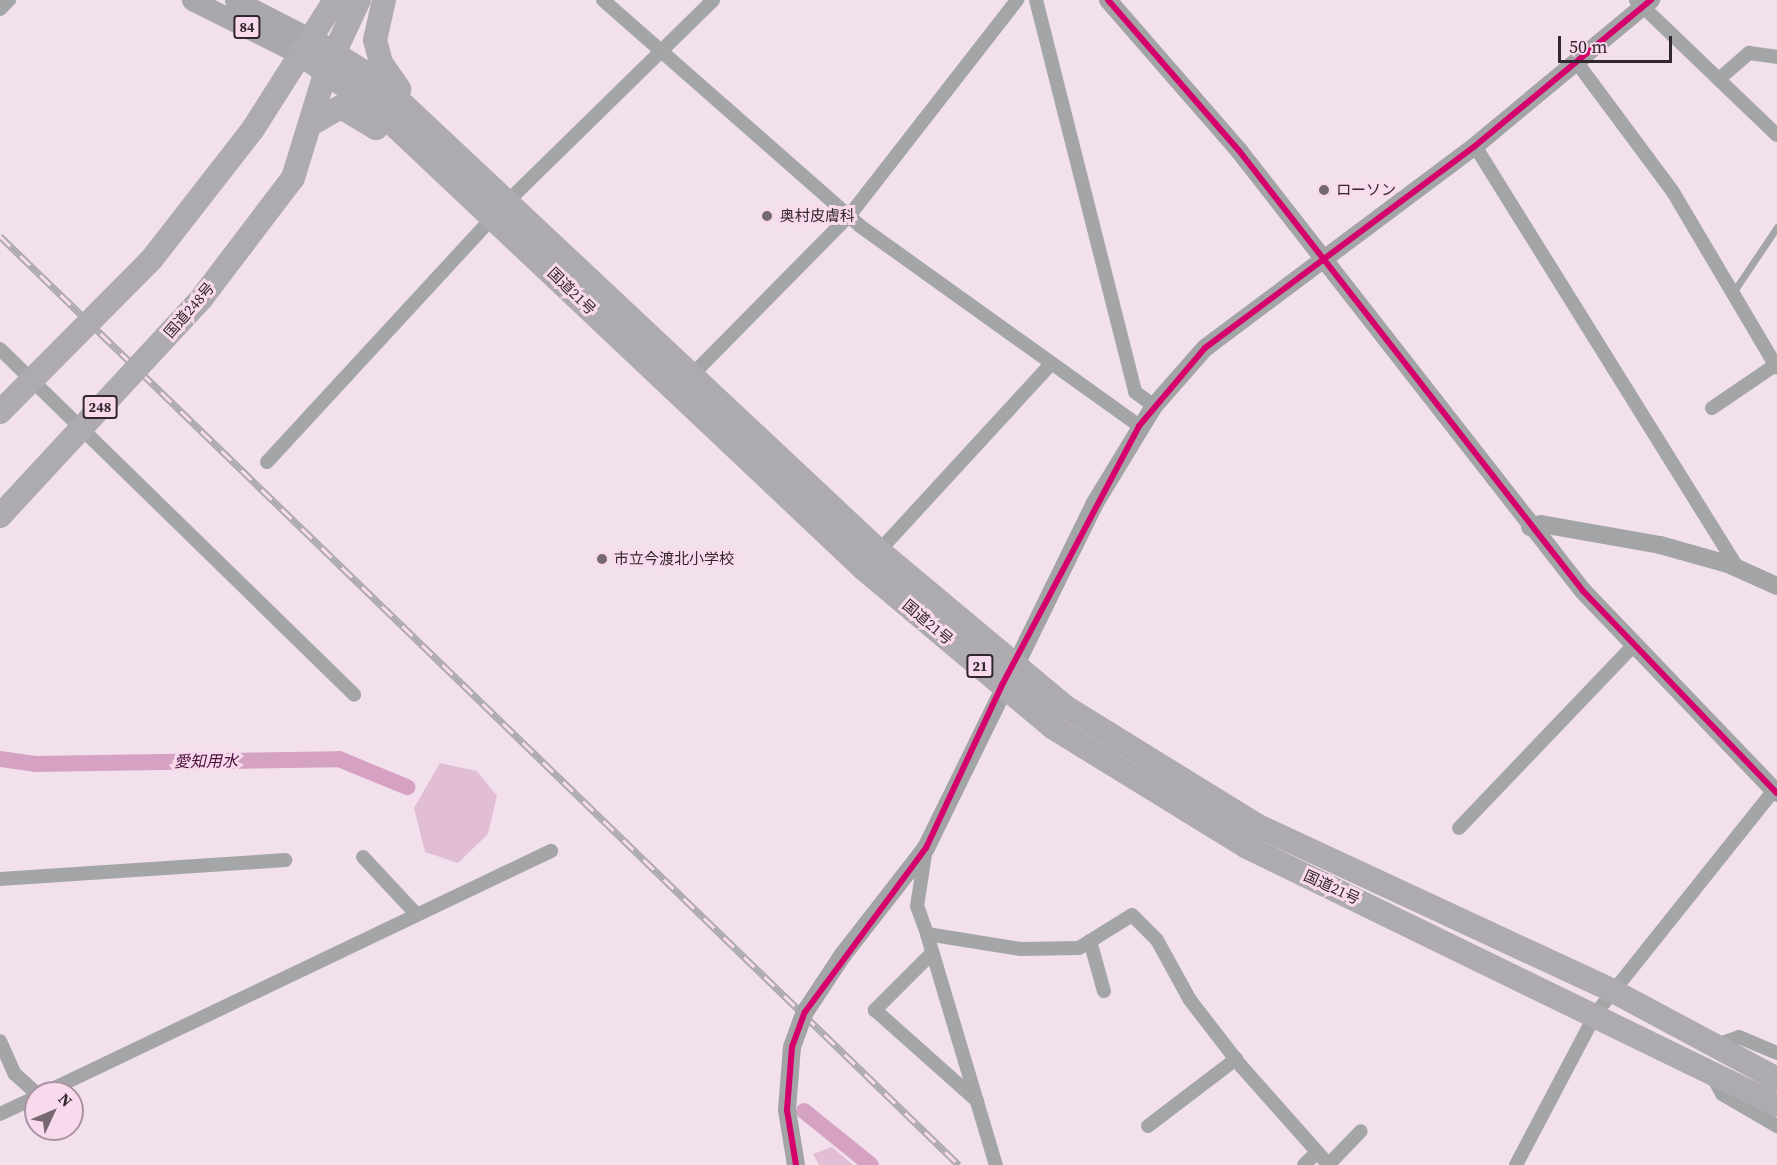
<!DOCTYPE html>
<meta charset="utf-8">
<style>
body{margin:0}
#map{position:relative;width:1777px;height:1165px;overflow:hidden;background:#f2e1ec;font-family:"Source Serif 4","Noto Sans JP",serif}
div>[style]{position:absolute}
.green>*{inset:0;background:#e2bed5}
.canal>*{height:16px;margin:-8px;padding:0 8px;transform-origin:8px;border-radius:8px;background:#d6a2c4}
.lane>*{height:7px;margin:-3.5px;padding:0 3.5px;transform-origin:3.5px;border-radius:3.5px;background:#a3a5a6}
.street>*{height:14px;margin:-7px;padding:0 7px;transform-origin:7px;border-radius:7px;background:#a3a5a6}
.secondary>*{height:18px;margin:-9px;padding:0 9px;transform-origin:9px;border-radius:9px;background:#a3a4a6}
.primary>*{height:21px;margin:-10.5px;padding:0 10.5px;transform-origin:10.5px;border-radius:10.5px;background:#a8a7ab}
.highway>*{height:24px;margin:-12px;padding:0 12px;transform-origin:12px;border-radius:12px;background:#aeabb0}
.rail>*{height:7px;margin-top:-3.5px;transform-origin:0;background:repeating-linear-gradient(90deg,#f9daed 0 14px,#adaaae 0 28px);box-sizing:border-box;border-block:2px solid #adaaae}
.secondary-bridge>*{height:18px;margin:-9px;padding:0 9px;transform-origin:9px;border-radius:9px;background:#a3a4a6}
.highway-bridge>*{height:24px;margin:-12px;padding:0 12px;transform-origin:12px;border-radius:12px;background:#aeabb0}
.cycleway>*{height:6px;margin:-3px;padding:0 3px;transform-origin:3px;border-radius:3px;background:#d6006c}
.dots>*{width:16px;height:16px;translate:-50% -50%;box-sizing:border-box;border:3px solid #f9daed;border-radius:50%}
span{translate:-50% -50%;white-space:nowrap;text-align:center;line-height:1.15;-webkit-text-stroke:6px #f9daed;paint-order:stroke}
.shield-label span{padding:2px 4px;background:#f9daed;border:2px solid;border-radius:4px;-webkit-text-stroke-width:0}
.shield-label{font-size:14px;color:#32272e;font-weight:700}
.poi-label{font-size:15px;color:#32272e}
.left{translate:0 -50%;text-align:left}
.street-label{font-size:15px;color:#32272e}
.water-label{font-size:16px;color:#4a0e3b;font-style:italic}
.north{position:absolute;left:24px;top:1081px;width:60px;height:60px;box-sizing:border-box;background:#f9daed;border:2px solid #a992a1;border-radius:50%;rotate:46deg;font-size:16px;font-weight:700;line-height:24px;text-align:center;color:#32272e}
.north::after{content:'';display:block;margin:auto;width:21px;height:27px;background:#756870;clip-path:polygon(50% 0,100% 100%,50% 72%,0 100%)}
.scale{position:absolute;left:1558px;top:36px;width:114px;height:27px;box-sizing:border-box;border:3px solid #32272e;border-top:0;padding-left:8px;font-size:18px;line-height:21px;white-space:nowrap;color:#32272e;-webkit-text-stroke:4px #f9daed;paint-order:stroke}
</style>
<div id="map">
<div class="green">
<div style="clip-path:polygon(440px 763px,477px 771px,497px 796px,488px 834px,458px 863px,425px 852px,414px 808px)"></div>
<div style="clip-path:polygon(832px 1147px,853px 1165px,819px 1165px,813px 1154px)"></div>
</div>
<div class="canal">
<div style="left:0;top:759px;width:35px;rotate:8deg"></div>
<div style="left:35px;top:764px;width:304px;rotate:-0.9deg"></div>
<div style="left:339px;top:759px;width:74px;rotate:22.4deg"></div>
<div style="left:804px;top:1111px;width:86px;rotate:38.9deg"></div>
</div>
<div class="lane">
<div style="left:1734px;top:291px;width:77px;rotate:-56.1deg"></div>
</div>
<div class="street">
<div style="left:603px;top:0;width:342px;rotate:41.3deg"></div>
<div style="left:860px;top:226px;width:343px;rotate:35.6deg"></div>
<div style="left:1036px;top:0;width:404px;rotate:75.8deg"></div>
<div style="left:1135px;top:392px;width:24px;rotate:36deg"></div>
<div style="left:1636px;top:0;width:195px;rotate:43.8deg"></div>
<div style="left:0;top:9px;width:13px;rotate:-45deg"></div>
<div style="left:1575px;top:60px;width:164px;rotate:53.4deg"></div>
<div style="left:1673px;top:192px;width:204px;rotate:59.4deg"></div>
<div style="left:1719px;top:79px;width:40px;rotate:-41deg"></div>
<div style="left:1749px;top:53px;width:28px;rotate:8deg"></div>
<div style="left:1475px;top:146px;width:498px;rotate:58.1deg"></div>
<div style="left:508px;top:201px;width:287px;rotate:-44.4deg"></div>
<div style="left:0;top:349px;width:495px;rotate:44.3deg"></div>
<div style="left:693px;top:374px;width:222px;rotate:-45.4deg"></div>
<div style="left:849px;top:216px;width:274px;rotate:-52.1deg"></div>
<div style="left:1712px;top:408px;width:76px;rotate:-34.3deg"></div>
<div style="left:267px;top:462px;width:333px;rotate:-47.3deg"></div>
<div style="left:879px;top:551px;width:253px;rotate:-47.4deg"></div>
<div style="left:1459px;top:828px;width:252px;rotate:-46.3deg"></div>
<div style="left:926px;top:848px;width:59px;rotate:98.8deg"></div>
<div style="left:917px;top:906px;width:30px;rotate:70deg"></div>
<div style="left:927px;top:934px;width:95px;rotate:9.1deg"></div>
<div style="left:1021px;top:949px;width:58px;rotate:-1deg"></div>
<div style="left:1079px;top:948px;width:62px;rotate:-31.9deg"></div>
<div style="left:1132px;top:915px;width:35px;rotate:45deg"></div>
<div style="left:1157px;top:940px;width:68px;rotate:61.2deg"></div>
<div style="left:1190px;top:1000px;width:83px;rotate:52.3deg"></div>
<div style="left:1241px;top:1066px;width:132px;rotate:48.4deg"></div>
<div style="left:363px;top:857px;width:79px;rotate:47deg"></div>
<div style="left:0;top:879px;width:286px;rotate:-3.8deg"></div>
<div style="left:927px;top:934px;width:241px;rotate:73.4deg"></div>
<div style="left:1090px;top:941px;width:52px;rotate:74.4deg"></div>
<div style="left:932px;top:953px;width:81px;rotate:135deg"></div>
<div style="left:875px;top:1010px;width:137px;rotate:41.7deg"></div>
<div style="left:0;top:1041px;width:36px;rotate:66deg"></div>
<div style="left:15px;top:1074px;width:28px;rotate:42deg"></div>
<div style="left:1719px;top:1044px;width:21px;rotate:-19deg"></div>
<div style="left:1739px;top:1037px;width:41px;rotate:22.8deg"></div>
<div style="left:1712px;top:1075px;width:21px;rotate:62deg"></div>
<div style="left:1722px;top:1094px;width:64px;rotate:30.2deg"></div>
<div style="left:44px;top:1093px;width:562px;rotate:-25.52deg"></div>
<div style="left:0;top:1114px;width:40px;rotate:-25deg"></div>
<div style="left:1148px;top:1126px;width:111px;rotate:-37.3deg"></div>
<div style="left:1304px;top:1165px;width:18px;rotate:-45deg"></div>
<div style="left:1328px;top:1165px;width:47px;rotate:-45.9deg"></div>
<div style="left:1516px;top:1165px;width:172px;rotate:-62.2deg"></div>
<div style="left:1596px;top:1013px;width:285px;rotate:-51.4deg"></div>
</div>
<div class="secondary">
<div style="left:1108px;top:0;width:201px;rotate:49deg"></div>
<div style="left:1240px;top:152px;width:557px;rotate:52deg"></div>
<div style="left:1583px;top:591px;width:280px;rotate:46.2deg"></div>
<div style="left:1530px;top:527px;width:11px;rotate:-15deg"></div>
<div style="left:1541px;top:524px;width:121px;rotate:10deg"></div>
<div style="left:1660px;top:545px;width:71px;rotate:15.6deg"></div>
<div style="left:1728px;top:564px;width:54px;rotate:24.2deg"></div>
<div style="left:842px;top:956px;width:137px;rotate:-52.1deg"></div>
<div style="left:926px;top:848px;width:384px;rotate:-63.9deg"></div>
<div style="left:1095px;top:503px;width:114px;rotate:-58.7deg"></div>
<div style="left:1154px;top:406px;width:77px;rotate:-48.7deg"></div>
<div style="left:1205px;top:348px;width:337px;rotate:-36.8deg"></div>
<div style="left:1475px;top:146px;width:229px;rotate:-39.7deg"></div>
</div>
<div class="primary">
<div style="left:192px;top:0;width:123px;rotate:26.6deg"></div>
<div style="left:235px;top:0;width:85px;rotate:27.2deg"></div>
</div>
<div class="highway">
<div style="left:384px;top:0;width:41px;rotate:102.7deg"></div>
<div style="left:375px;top:40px;width:24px;rotate:75deg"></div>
<div style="left:381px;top:63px;width:32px;rotate:55deg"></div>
<div style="left:311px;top:39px;width:78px;rotate:31.8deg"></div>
<div style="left:377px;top:80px;width:688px;rotate:43.18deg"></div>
<div style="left:879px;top:551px;width:245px;rotate:39.9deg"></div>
<div style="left:1067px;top:708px;width:225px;rotate:31.7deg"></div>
<div style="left:1258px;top:826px;width:391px;rotate:24.9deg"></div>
<div style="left:1613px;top:991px;width:186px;rotate:28.2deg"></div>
<div style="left:302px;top:55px;width:95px;rotate:36deg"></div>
<div style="left:379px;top:111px;width:667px;rotate:43.36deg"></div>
<div style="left:864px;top:569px;width:246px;rotate:40deg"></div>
<div style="left:1052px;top:727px;width:229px;rotate:31.6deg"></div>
<div style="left:1247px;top:847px;width:589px;rotate:25.96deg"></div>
<div style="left:311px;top:124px;width:34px;rotate:-30deg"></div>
<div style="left:341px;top:107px;width:41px;rotate:31deg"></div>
<div style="left:151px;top:260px;width:166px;rotate:-52.1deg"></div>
<div style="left:253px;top:129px;width:153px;rotate:-57.6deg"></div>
<div style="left:201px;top:299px;width:152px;rotate:-52.8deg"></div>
<div style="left:293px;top:178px;width:112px;rotate:-72.9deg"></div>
<div style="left:326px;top:71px;width:78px;rotate:-65.1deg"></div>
</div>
<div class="rail">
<div style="left:0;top:236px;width:1335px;rotate:44.09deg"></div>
</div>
<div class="secondary-bridge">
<div style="left:796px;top:1165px;width:56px;rotate:-99.3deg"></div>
<div style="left:787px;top:1110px;width:63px;rotate:-85.5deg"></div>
<div style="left:792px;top:1047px;width:37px;rotate:-70deg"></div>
<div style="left:805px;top:1012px;width:67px;rotate:-56.5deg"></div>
</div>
<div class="highway-bridge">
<div style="left:0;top:412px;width:214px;rotate:-45.2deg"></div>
<div style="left:0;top:516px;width:296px;rotate:-47.2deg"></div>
</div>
<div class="cycleway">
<div style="left:1108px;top:0;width:201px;rotate:49deg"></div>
<div style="left:1240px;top:152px;width:557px;rotate:52deg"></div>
<div style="left:1583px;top:591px;width:280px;rotate:46.2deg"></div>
<div style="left:796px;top:1165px;width:56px;rotate:-99.3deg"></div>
<div style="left:787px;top:1110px;width:63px;rotate:-85.5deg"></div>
<div style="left:792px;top:1047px;width:37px;rotate:-70deg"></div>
<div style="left:805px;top:1012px;width:204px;rotate:-53.6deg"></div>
<div style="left:926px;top:848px;width:180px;rotate:-65deg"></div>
<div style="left:1002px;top:685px;width:293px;rotate:-62.1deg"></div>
<div style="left:1139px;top:426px;width:102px;rotate:-49.8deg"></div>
<div style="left:1205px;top:348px;width:337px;rotate:-36.8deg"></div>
<div style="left:1475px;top:146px;width:229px;rotate:-39.7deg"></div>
</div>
<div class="dots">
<div style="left:1324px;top:190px;background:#756870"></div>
<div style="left:767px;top:216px;background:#756870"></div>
<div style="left:602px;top:559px;background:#756870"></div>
</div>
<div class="shield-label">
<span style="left:247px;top:27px">84</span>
<span style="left:100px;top:407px">248</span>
<span style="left:980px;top:666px">21</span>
</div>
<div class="poi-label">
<span class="left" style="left:1336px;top:190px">ローソン</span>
<span class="left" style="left:780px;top:216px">奥村皮膚科</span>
<span class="left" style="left:614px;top:559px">市立今渡北小学校</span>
</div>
<div class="street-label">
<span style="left:572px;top:291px;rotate:44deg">国道21号</span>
<span style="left:189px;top:310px;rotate:-49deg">国道248号</span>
<span style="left:928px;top:622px;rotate:40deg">国道21号</span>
<span style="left:1332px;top:887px;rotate:25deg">国道21号</span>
</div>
<div class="water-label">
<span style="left:206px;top:761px;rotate:-1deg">愛知用水</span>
</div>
<div class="north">N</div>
<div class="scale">50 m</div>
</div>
